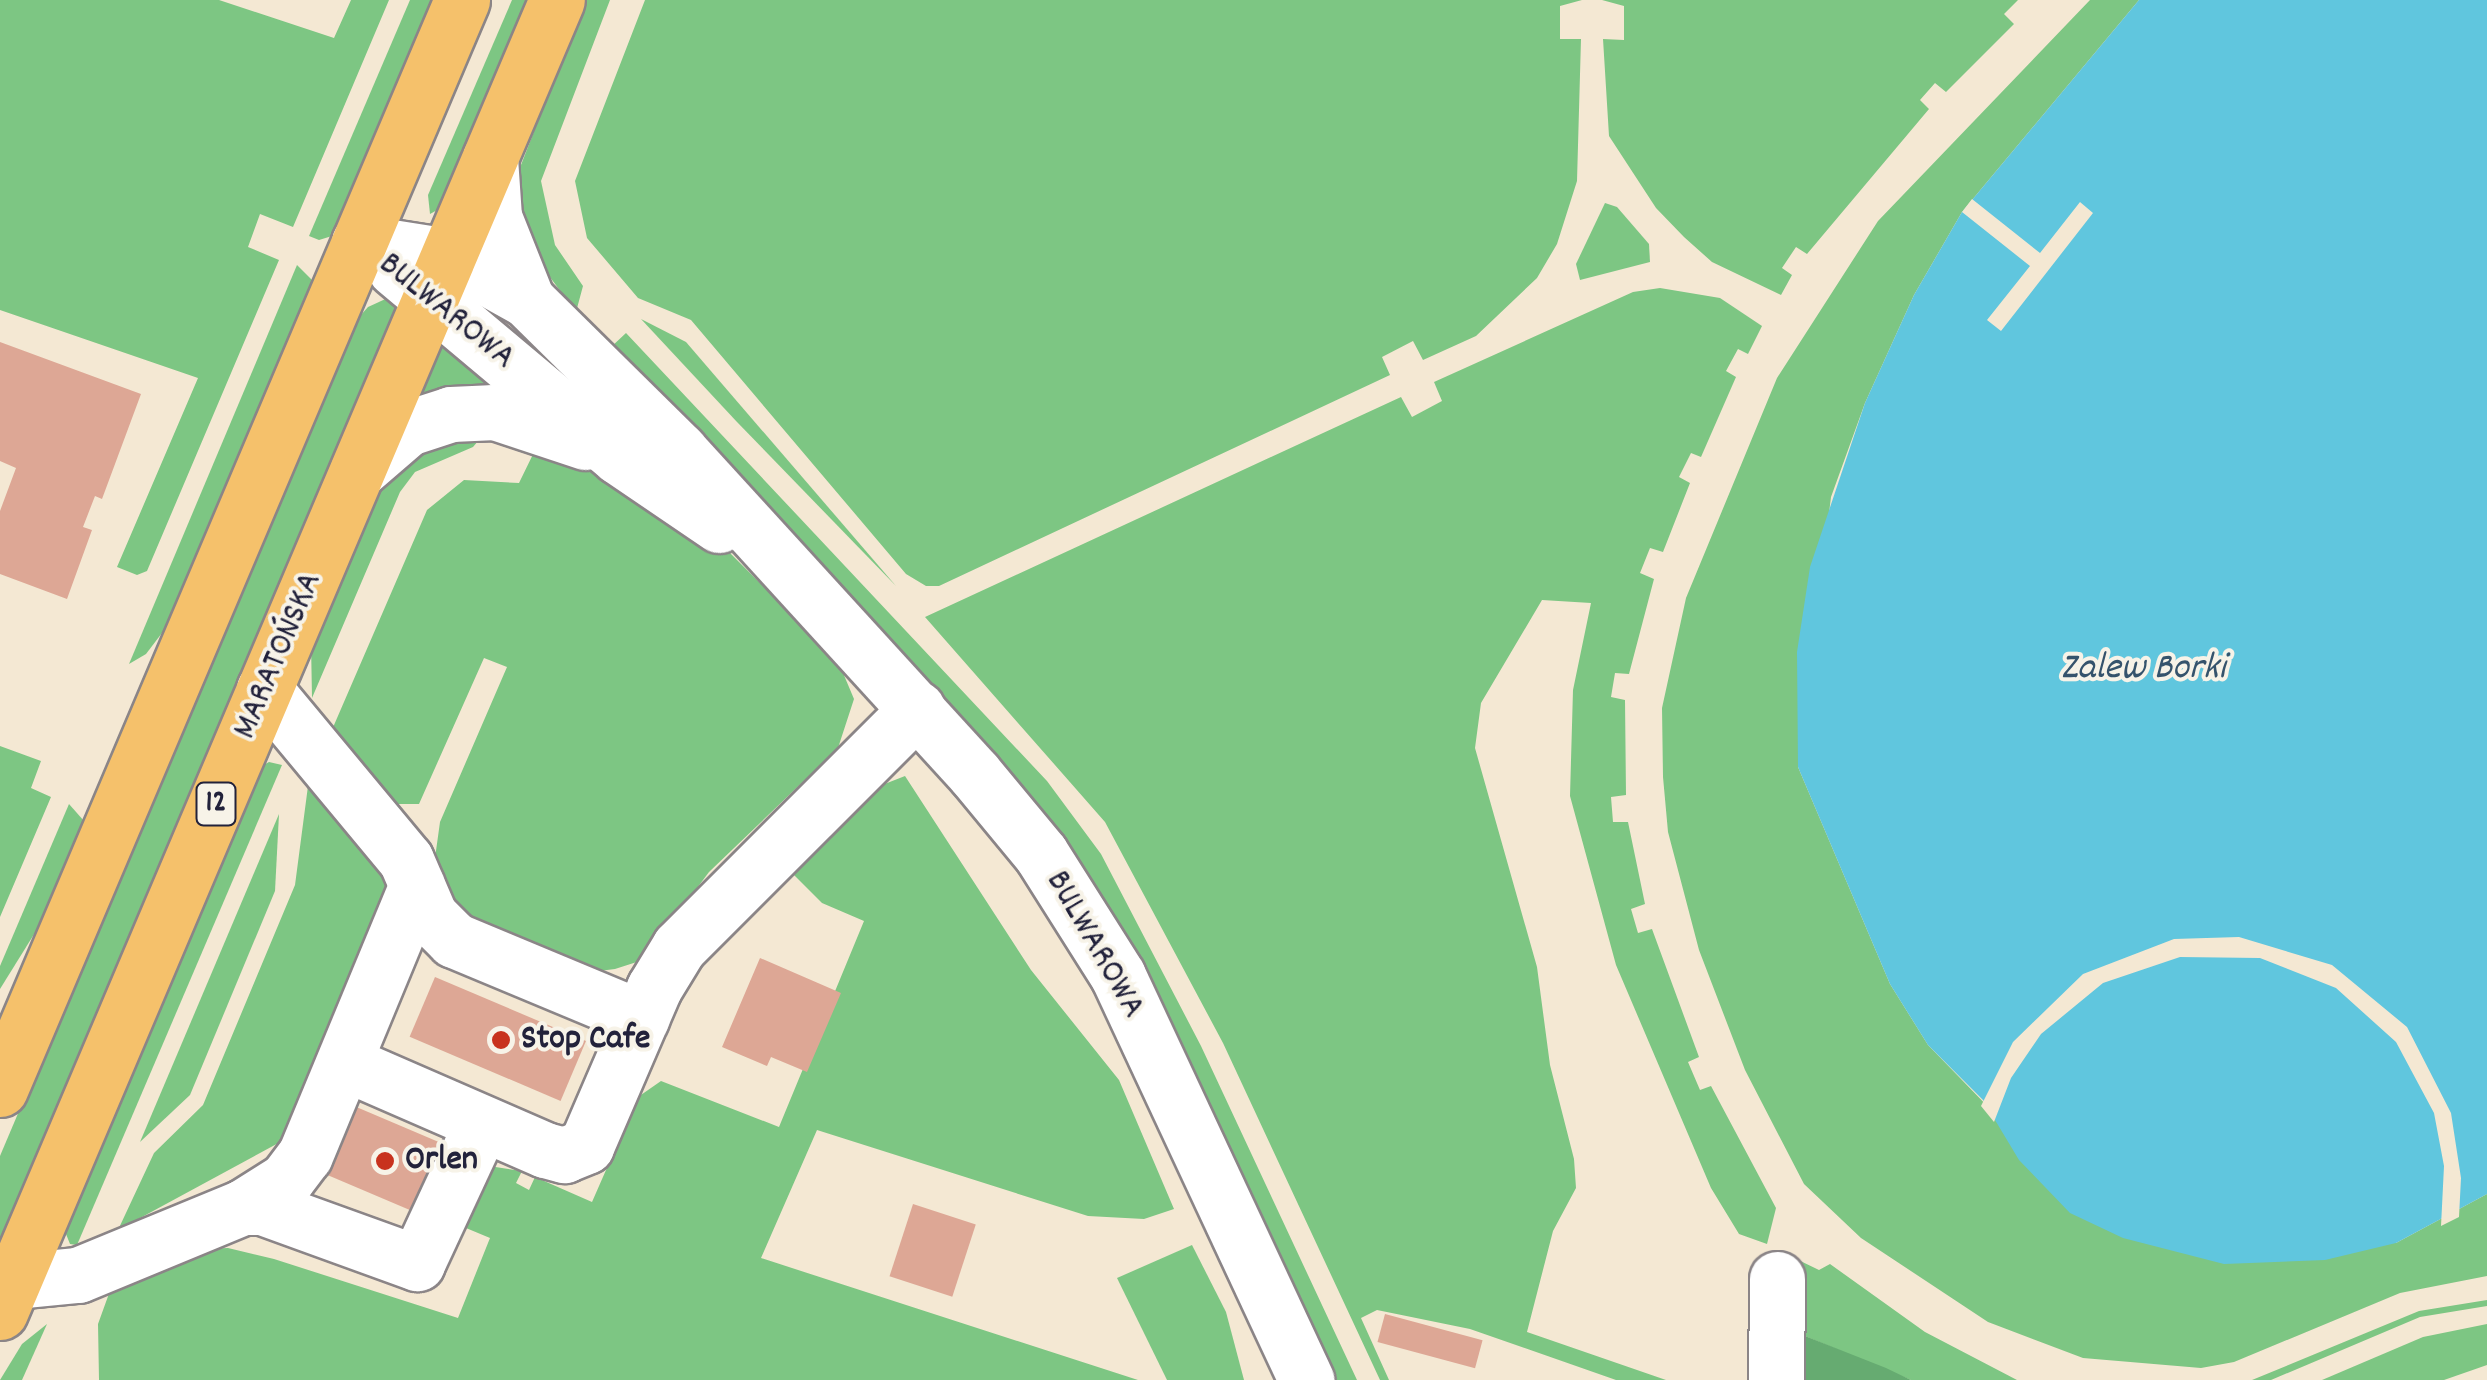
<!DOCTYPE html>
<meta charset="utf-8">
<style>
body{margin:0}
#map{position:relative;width:2487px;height:1380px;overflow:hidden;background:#f4e8d3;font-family:Dekko,sans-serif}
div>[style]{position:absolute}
.green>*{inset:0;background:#7dc683}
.forest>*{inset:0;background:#66ab71}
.water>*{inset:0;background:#60c6de}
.pier>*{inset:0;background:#f4e8d3}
.building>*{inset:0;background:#dda795;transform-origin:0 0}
.roads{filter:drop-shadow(2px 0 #8b8587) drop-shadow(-2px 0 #8b8587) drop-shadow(0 2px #8b8587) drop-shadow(0 -2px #8b8587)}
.minor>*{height:55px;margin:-27.5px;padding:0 27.5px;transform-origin:27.5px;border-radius:27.5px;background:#fff}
.major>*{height:55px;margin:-27.5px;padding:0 27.5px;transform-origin:27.5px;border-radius:27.5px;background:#f5c16b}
.dots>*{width:28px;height:28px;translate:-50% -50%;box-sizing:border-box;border:5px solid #f7f3e8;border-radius:50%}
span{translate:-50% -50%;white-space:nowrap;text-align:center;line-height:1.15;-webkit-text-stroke:8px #f7f3e8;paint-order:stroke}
.shield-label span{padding:2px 8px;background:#f7f3e8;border:2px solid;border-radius:8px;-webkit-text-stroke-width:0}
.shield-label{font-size:32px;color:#22223b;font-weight:700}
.street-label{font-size:35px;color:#22223b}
.poi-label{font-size:35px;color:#22223b;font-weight:700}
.left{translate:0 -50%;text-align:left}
.water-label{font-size:38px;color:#35536c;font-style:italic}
</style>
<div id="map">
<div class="green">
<div style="clip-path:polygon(0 0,219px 0,334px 38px,351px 0,389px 0,293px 227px,260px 214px,248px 247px,279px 260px,147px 571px,137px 575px,117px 567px,198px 378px,0 310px)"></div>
<div style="clip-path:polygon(410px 0,432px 0,332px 236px,319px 240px,309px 236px)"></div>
<div style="clip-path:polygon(512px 0,527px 0,439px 209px,430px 214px,428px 195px)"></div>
<div style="clip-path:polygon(585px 0,610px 0,541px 181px,555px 245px,583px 286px,576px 312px,529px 249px,514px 183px)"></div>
<div style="clip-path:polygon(645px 0,1582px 0,1560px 6px,1560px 39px,1581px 39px,1577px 181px,1557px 244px,1537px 278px,1476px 336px,1423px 360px,1413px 341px,1382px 357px,1390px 375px,939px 586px,926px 586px,906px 574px,691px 320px,638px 298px,587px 238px,575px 181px)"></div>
<div style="clip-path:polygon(1602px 0,2018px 0,2004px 14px,2014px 24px,1946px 92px,1935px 83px,1920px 100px,1929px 109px,1807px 254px,1796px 247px,1782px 268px,1792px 275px,1781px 295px,1712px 262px,1684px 237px,1656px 208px,1609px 136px,1603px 39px,1624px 40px,1624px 6px)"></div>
<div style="clip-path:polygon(2090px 0,2139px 0,1962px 212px,1914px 295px,1865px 403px,1831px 497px,1798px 767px,1890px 984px,1928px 1045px,1996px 1115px,2020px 1160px,2396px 1243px,2487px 1194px,2487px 1276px,2400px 1293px,2234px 1362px,2201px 1368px,2083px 1358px,1988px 1322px,1861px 1238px,1804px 1184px,1745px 1070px,1699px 950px,1668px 832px,1663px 777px,1662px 708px,1686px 598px,1777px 378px,1878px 221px)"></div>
<div style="clip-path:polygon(1605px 203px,1617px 207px,1649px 244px,1650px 262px,1580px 280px,1576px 264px)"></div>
<div style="clip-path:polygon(297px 265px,313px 281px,165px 629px,146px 654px,129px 664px)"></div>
<div style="clip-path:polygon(1660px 288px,1720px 298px,1762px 326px,1748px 354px,1738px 349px,1726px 371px,1736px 377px,1701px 457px,1691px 453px,1679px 477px,1690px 483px,1663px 552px,1650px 548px,1640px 573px,1654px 579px,1629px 674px,1615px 673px,1611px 697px,1625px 700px,1626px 795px,1611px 797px,1613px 822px,1628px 822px,1645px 904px,1631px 909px,1638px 933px,1652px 929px,1699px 1057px,1688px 1062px,1700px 1090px,1711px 1086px,1776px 1208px,1767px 1244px,1739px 1234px,1711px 1188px,1616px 965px,1570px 796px,1573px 690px,1591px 603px,1542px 600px,1481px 703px,1475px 748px,1537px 967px,1550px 1065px,1574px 1159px,1576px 1188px,1553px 1231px,1527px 1332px,1666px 1380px,1616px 1380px,1470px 1329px,1377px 1310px,1361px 1318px,1389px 1380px,1380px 1380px,1223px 1043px,1105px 822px,925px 617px,1401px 397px,1412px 417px,1442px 401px,1434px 382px,1633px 292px)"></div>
<div style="clip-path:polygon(392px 296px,398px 306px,0 1243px,0 1156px,352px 325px,368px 307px)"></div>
<div style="clip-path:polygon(641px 319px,686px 342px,896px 586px,737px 422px)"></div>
<div style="clip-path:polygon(626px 333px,1047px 781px,1101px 854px,1201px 1046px,1357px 1380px,1331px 1380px,1119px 932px,1054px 827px,935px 691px,610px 348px)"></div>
<div style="clip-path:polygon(441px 341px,493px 383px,424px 396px,420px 390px)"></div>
<div style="clip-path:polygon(490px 427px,473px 447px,415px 472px,400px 492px,312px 698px,311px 643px,380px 483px,399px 459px)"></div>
<div style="clip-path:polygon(538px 444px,572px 457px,724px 547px,838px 661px,854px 699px,838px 748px,709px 872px,643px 960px,615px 969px,591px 972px,474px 923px,447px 895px,435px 858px,440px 822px,507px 667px,484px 658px,419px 804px,396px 804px,331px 732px,427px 510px,464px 480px,519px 483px)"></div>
<div style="clip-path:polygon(0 746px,41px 761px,31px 788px,51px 797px,0 917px)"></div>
<div style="clip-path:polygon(269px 762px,282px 765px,77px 1245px,70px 1244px,64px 1229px,260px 767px)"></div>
<div style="clip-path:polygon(905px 776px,1031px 970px,1119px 1080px,1174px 1209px,1144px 1219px,1088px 1216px,817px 1130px,761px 1258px,1138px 1380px,99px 1380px,98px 1324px,111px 1288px,201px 1249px,228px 1248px,274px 1259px,458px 1318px,490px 1238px,454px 1223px,489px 1166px,522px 1171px,516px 1183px,529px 1190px,535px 1177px,592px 1202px,638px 1097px,661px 1081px,779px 1127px,864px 921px,822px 903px,790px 871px,877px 787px)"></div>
<div style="clip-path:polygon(308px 786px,378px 862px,388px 892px,284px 1140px,118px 1230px,154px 1153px,203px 1105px,295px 885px)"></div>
<div style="clip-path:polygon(69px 804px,84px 821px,41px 923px,0 989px,0 966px)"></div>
<div style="clip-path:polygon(279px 814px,275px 891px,190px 1095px,140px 1142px)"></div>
<div style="clip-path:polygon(1192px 1245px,1226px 1312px,1244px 1380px,1167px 1380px,1117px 1278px)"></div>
<div style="clip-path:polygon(1790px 1256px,1819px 1270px,1830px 1264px,1925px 1332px,2017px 1380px,1911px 1380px,1800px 1334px)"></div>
<div style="clip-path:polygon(2487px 1300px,2487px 1306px,2420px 1317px,2271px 1380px,2252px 1380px,2419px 1311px)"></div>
<div style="clip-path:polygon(47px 1324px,22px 1380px,0 1380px,22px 1344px)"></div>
<div style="clip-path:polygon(2487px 1324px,2487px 1365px,2444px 1380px,2322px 1380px,2423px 1337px)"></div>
</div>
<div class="forest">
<div style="clip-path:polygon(1800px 1334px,1886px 1368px,1911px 1380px,1798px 1380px)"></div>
</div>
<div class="water">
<div style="clip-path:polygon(2139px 0,2487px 0,2487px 1194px,2396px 1243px,2325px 1260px,2224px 1264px,2123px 1238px,2070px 1213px,2019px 1160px,1983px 1100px,1928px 1045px,1890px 984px,1798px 767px,1797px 652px,1810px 567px,1865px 403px,1914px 295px,1962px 212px)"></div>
</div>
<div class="pier">
<div style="clip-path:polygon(1972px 199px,2040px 253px,2080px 202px,2093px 213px,2001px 331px,1987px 320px,2030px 266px,1962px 212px)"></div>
<div style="clip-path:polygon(2239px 937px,2332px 965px,2407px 1027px,2451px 1113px,2461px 1178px,2459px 1217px,2441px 1226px,2444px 1166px,2434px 1113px,2396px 1042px,2336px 988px,2260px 958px,2180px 957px,2103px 983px,2041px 1034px,2011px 1078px,1994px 1122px,1981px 1106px,2013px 1042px,2083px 974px,2174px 939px)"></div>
</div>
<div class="building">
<div style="clip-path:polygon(0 342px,141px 394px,102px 499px,95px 496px,83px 527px,92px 530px,67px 599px,0 574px,0 511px,16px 468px,0 461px)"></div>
<div style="clip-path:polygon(760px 958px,841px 993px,807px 1072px,771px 1057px,767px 1066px,722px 1047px)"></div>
<div style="left:435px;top:977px;width:164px;height:65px;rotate:23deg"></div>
<div style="left:354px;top:1106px;width:108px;height:74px;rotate:23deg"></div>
<div style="left:913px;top:1204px;width:66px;height:76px;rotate:18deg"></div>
<div style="left:1385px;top:1314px;width:101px;height:29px;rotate:15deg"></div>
</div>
<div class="roads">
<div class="minor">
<div style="left:490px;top:158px;width:59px;rotate:86.1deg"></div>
<div style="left:494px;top:217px;width:89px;rotate:68.3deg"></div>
<div style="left:359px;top:242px;width:90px;rotate:8.9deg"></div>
<div style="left:448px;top:256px;width:90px;rotate:29.1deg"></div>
<div style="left:527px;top:300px;width:214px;rotate:44.6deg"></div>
<div style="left:679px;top:450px;width:437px;rotate:47.6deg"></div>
<div style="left:974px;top:773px;width:105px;rotate:50.4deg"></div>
<div style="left:1041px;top:854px;width:144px;rotate:57.7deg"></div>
<div style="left:1118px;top:976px;width:446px;rotate:65deg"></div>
<div style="left:395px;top:269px;width:292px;rotate:40deg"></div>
<div style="left:619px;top:457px;width:121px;rotate:34.2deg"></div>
<div style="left:357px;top:472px;width:67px;rotate:-40.8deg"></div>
<div style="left:408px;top:428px;width:45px;rotate:-18deg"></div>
<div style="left:451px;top:414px;width:44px;rotate:-2.6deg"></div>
<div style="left:495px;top:412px;width:95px;rotate:18.4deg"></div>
<div style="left:264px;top:689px;width:222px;rotate:50.3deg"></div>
<div style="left:406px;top:860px;width:61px;rotate:66.8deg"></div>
<div style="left:430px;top:916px;width:34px;rotate:45deg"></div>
<div style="left:454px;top:940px;width:203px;rotate:22.6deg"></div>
<div style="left:345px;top:1063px;width:218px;rotate:23.5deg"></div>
<div style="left:545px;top:1150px;width:20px;rotate:15deg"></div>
<div style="left:564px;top:1155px;width:24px;rotate:-22deg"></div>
<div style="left:586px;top:1146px;width:172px;rotate:-66.7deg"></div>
<div style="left:654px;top:988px;width:48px;rotate:-58.6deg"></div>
<div style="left:679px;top:947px;width:337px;rotate:-45deg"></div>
<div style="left:243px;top:1207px;width:51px;rotate:-32.1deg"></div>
<div style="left:286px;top:1180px;width:31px;rotate:-53deg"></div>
<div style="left:305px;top:1155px;width:292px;rotate:-67.5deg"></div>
<div style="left:14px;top:1281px;width:64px;rotate:-5.4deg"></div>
<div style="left:78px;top:1275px;width:178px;rotate:-22.4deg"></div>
<div style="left:243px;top:1207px;width:19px"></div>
<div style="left:262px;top:1207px;width:165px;rotate:19.9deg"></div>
<div style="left:417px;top:1263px;width:154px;rotate:-65.1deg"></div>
<div style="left:1776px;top:1380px;width:101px;rotate:-89.4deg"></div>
</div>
<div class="major">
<div style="left:0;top:1089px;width:1183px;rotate:-67.01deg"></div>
<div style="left:0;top:1312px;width:1425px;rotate:-67deg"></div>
</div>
</div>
<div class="dots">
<div style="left:501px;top:1040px;background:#c8321e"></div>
<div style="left:385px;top:1161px;background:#c8321e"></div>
</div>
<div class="shield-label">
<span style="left:216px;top:804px">12</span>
</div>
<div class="street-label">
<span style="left:446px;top:312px;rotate:39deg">BULWAROWA</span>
<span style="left:279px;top:656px;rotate:-67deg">MARATOŃSKA</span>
<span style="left:1094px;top:945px;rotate:60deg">BULWAROWA</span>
</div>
<div class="poi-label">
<span class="left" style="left:521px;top:1040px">Stop Cafe</span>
<span class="left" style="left:405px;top:1161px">Orlen</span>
</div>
<div class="water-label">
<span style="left:2143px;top:670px">Zalew Borki</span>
</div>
</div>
